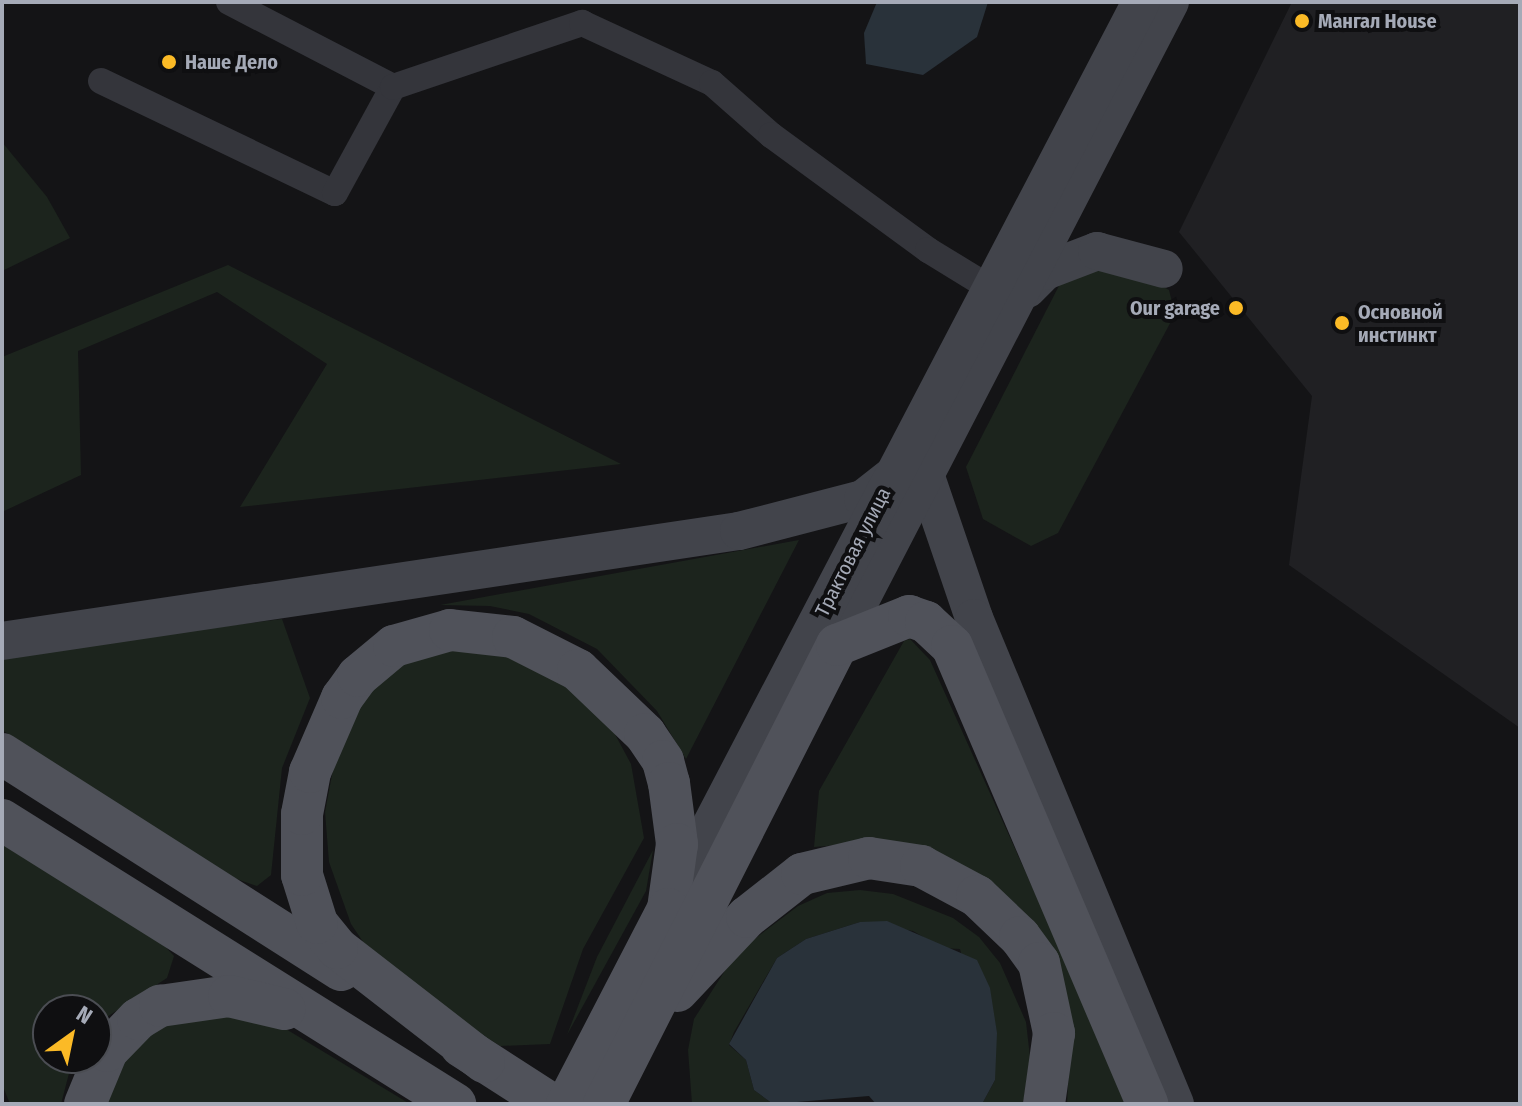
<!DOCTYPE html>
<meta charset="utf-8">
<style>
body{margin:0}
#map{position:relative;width:1522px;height:1106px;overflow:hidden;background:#141416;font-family:"Fira Sans Condensed",sans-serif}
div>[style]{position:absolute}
.built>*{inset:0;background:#202023}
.green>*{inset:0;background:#1c241d}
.water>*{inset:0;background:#29323a}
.street>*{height:26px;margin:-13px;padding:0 13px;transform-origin:13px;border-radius:13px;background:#34353b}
.secondary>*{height:38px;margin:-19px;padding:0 19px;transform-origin:19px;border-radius:19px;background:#42444b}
.primary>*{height:42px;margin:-21px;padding:0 21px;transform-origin:21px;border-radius:21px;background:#50525a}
.dots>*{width:22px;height:22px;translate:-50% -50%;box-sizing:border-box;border:4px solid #0f0f11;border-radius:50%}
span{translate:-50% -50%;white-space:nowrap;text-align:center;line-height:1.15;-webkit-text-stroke:8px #0f0f11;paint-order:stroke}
.poi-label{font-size:20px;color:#a5aab7;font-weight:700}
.left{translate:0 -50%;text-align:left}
.right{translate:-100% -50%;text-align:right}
.street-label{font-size:20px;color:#a5aab7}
.frame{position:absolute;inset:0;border:4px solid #a5aab7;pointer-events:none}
.north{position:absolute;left:32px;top:994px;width:80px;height:80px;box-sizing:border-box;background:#0f0f11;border:2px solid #4b4d53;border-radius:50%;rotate:33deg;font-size:22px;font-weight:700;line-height:32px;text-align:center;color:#a5aab7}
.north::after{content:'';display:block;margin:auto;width:28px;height:36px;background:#fbba26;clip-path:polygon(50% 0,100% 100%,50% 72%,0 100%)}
</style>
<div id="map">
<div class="built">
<div style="clip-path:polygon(1292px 2px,1520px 2px,1520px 728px,1289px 565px,1312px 396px,1179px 232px)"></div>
</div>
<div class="green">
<div style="clip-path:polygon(2px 142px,47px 197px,70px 238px,2px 271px)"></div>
<div style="clip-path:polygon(1118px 263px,1169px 290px,1175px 314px,1058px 533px,1031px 546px,983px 519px,966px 467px,1065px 274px)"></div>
<div style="clip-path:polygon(228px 265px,621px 464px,240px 507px,327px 364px,217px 292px,78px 351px,81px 475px,2px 512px,2px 357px)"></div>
<div style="clip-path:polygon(799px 540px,686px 759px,657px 711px,597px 649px,529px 614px,490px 606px,440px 605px)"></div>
<div style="clip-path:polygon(282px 619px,310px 698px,282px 768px,271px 875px,257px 886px,228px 876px,2px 730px,2px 655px)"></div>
<div style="clip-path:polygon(910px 639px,930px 660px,1130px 1104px,1067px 1104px,1071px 1025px,1056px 963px,851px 844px,814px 847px,819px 791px,904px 641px)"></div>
<div style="clip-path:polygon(439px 650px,509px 655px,575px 692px,610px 725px,631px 764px,644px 838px,583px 949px,550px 1044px,500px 1046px,425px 998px,370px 952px,351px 924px,329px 862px,325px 812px,338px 743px,375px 685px,405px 663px)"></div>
<div style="clip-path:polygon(2px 839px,160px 941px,174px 956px,167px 978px,96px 1024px,96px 1010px,48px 1010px,48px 1058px,73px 1058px,61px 1104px,10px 1104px,2px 1084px)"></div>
<div style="clip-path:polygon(653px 850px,646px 891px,567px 1035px,597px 957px)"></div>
<div style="clip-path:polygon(860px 890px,893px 894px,953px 918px,979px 937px,1000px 963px,1026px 1022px,1030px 1057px,1023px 1104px,982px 1104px,995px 1080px,960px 949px,942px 948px,913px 931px,860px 922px,806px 939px,777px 958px,734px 1032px,729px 1045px,746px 1060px,754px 1090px,773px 1104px,692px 1104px,688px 1050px,694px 1019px,726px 969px,748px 944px,798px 906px,827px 893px)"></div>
<div style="clip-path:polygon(205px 1010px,271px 1020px,410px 1104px,96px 1104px,141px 1037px)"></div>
</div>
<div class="water">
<div style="clip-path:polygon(877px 2px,988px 2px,977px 37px,923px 75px,866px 64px,864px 33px)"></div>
<div style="clip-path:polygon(887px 921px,977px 960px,990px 988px,997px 1033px,995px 1080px,982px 1104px,876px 1104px,869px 1096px,773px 1104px,754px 1090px,746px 1060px,729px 1044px,777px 958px,806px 939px,860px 922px)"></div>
</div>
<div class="street">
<div style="left:229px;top:2px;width:185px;rotate:27.4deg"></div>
<div style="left:101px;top:81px;width:259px;rotate:25.6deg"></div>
<div style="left:335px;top:193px;width:121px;rotate:-61.3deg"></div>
<div style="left:393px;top:87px;width:200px;rotate:-18.7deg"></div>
<div style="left:582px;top:23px;width:143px;rotate:24.8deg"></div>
<div style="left:712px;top:83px;width:79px;rotate:41.4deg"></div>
<div style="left:771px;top:135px;width:195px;rotate:36.2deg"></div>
<div style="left:928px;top:250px;width:73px;rotate:31.5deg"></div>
</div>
<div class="secondary">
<div style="left:1027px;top:289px;width:25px;rotate:-45deg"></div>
<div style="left:1045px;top:271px;width:56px;rotate:-21deg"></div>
<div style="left:1097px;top:251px;width:69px;rotate:15deg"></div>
<div style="left:925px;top:474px;width:152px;rotate:71.2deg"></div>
<div style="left:974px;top:618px;width:526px;rotate:67.53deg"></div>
<div style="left:2px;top:641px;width:745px;rotate:-8.49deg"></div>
<div style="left:739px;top:531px;width:128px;rotate:-14.5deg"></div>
<div style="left:863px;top:499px;width:36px;rotate:-38deg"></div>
<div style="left:837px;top:645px;width:724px;rotate:-62.62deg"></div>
<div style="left:672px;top:900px;width:1013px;rotate:-62.42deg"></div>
</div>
<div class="primary">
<div style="left:2px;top:754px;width:402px;rotate:32.5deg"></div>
<div style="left:2px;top:820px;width:535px;rotate:32.08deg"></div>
<div style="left:677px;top:991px;width:102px;rotate:-46.6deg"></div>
<div style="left:747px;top:917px;width:70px;rotate:-38deg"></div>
<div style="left:802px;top:874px;width:69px;rotate:-13.4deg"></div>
<div style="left:869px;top:858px;width:53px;rotate:8.7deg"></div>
<div style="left:921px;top:866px;width:64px;rotate:28.2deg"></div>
<div style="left:977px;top:896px;width:59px;rotate:43.6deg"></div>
<div style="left:1020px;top:937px;width:32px;rotate:54deg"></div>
<div style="left:1039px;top:963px;width:72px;rotate:77.9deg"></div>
<div style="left:1054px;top:1033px;width:72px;rotate:98deg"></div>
<div style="left:461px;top:1046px;width:107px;rotate:32.8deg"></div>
<div style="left:484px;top:1062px;width:186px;rotate:-142.2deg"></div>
<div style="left:337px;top:948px;width:32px;rotate:-129deg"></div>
<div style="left:317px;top:923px;width:50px;rotate:-107.4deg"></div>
<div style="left:302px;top:875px;width:61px;rotate:-90deg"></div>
<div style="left:302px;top:814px;width:43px;rotate:-79.2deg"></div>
<div style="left:310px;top:772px;width:81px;rotate:-66.6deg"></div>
<div style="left:342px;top:698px;width:27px;rotate:-54deg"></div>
<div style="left:358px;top:676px;width:47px;rotate:-39.8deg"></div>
<div style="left:394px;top:646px;width:58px;rotate:-15.9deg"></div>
<div style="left:450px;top:630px;width:63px;rotate:6.3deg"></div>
<div style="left:513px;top:637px;width:73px;rotate:26.9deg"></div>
<div style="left:578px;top:670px;width:93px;rotate:43.7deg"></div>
<div style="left:645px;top:734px;width:32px;rotate:56deg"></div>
<div style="left:663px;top:761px;width:23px;rotate:75deg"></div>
<div style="left:669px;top:783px;width:62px;rotate:82.5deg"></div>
<div style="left:677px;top:844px;width:66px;rotate:97.9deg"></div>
<div style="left:668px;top:909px;width:220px;rotate:117.4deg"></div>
<div style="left:85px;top:1104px;width:57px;rotate:-67.5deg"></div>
<div style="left:107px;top:1051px;width:45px;rotate:-45.9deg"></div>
<div style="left:138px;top:1019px;width:26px;rotate:-31deg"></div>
<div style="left:160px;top:1006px;width:70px;rotate:-8.2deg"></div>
<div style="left:229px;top:996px;width:57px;rotate:13.3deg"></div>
<div style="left:604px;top:1104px;width:515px;rotate:-63.09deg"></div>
<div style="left:837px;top:645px;width:78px;rotate:-21.9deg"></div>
<div style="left:909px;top:616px;width:18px;rotate:19deg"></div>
<div style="left:926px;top:622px;width:35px;rotate:43deg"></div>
<div style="left:952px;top:646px;width:498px;rotate:66.9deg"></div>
</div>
<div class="dots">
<div style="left:1302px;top:21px;background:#fbba26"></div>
<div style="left:169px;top:62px;background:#fbba26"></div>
<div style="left:1236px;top:308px;background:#fbba26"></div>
<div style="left:1342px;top:323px;background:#fbba26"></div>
</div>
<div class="poi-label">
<span class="left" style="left:1318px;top:21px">Мангал House</span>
<span class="left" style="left:185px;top:62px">Наше Дело</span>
<span class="right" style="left:1220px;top:308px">Our garage</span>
<span class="left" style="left:1358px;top:324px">Основной<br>инстинкт</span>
</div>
<div class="street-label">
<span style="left:853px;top:552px;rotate:-63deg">Трактовая улица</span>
</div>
<div class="frame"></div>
<div class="north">N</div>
</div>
